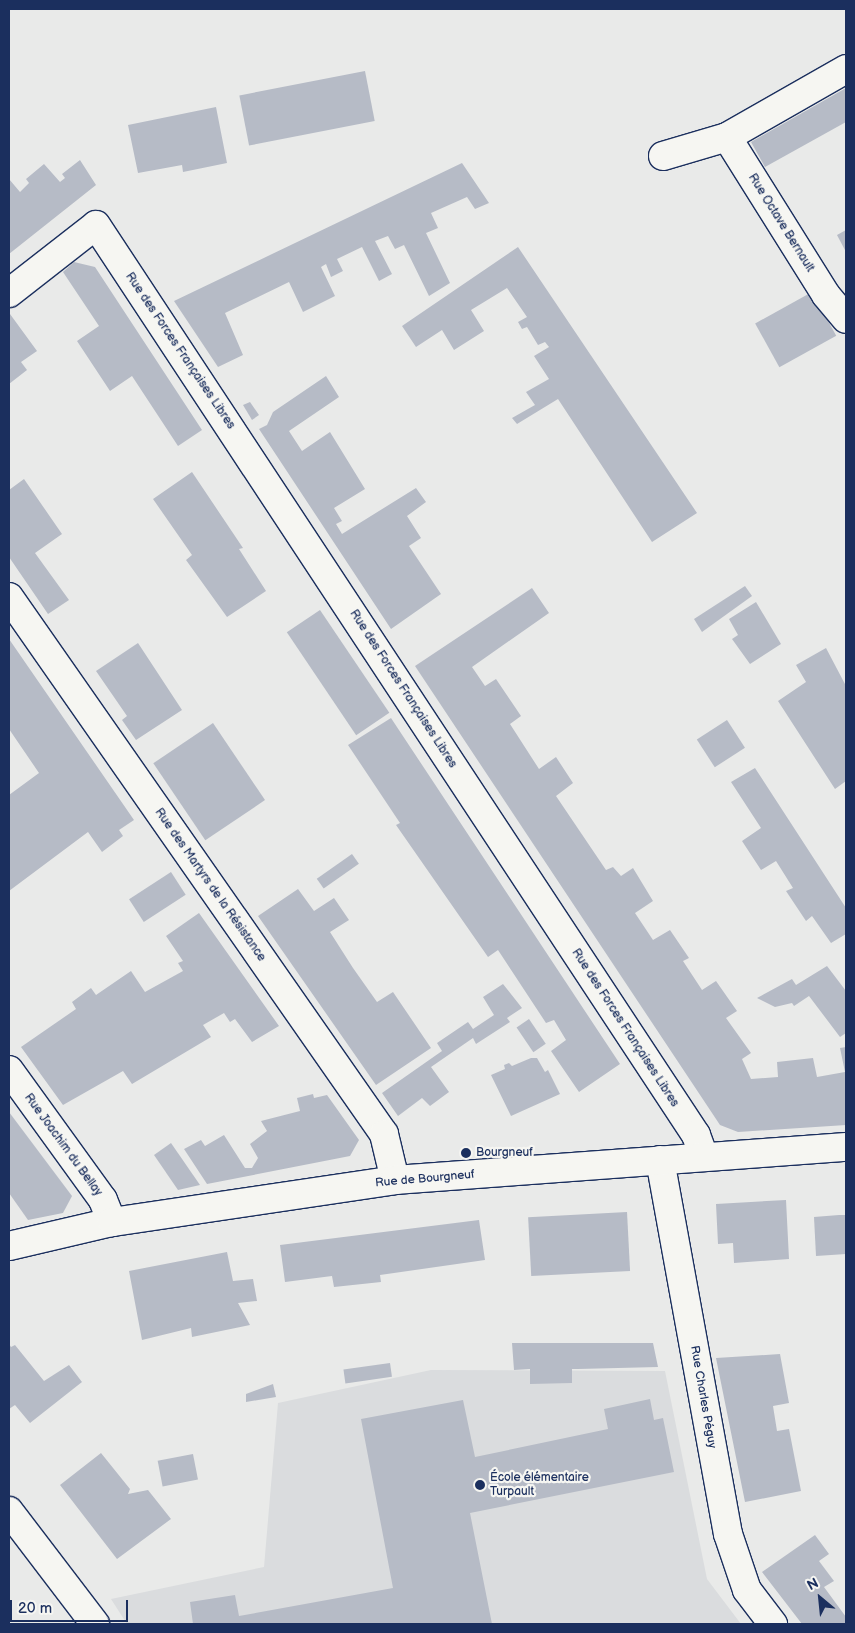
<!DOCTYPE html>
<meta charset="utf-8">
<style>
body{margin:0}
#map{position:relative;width:855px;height:1633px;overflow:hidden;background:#e9eae9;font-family:"Balsamiq Sans",sans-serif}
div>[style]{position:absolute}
.built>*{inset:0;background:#dadcde}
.building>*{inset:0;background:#b6bbc6;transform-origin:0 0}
.roads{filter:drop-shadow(1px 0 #1b2f5e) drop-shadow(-1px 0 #1b2f5e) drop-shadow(0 1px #1b2f5e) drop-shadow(0 -1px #1b2f5e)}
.minor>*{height:28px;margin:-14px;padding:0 14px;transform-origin:14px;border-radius:14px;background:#f6f6f2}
.major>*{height:28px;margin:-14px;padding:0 14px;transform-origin:14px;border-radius:14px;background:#f6f6f2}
.dots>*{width:14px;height:14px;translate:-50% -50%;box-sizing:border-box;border:2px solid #f6f6f2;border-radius:50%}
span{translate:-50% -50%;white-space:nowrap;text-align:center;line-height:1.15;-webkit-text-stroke:4.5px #f6f6f2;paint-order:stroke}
.street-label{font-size:12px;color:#1b2f5e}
.poi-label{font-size:12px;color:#1b2f5e}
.left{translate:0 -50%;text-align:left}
.frame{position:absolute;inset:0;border:10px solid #1b2f5e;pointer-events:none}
.north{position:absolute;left:795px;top:1573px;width:50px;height:50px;-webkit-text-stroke:4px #f6f6f2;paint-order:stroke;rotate:332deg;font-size:14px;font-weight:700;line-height:20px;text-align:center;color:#1b2f5e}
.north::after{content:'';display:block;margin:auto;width:18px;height:22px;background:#1b2f5e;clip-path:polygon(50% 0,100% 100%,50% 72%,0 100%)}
.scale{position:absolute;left:10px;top:1600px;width:118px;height:22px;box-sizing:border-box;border:2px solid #1b2f5e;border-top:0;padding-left:6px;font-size:15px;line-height:18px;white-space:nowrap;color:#1b2f5e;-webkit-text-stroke:4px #f6f6f2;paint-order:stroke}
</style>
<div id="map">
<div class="built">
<div style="clip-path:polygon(431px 1370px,665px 1371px,707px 1579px,741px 1624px,127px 1624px,111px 1599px,264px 1567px,278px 1403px)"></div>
</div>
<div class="building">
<div style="left:365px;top:71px;width:51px;height:128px;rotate:79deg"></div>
<div style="clip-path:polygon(846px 88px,846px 122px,765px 167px,751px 142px)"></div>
<div style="clip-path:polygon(216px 107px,227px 163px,183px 172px,182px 165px,138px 173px,128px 125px)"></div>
<div style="clip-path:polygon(80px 160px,96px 185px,9px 254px,9px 179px,20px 192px,29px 183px,26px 179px,44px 164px,60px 182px,65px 178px,62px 174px)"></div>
<div style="clip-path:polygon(462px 163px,489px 203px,475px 209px,467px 197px,431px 213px,438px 228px,426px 233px,450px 283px,429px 296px,404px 245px,395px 249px,388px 236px,375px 241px,392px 274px,379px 281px,362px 247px,337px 259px,343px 271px,331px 277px,326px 264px,321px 267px,335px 296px,303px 312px,289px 282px,225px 313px,243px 355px,218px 367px,174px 301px)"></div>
<div style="clip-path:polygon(846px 230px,846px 252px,837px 235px)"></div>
<div style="clip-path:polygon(518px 247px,697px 513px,652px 542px,558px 399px,517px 424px,512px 418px,535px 405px,526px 392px,549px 379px,534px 356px,549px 347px,545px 342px,538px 345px,527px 327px,522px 329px,518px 322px,527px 317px,507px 288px,471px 310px,484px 331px,454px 350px,442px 330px,416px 347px,402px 326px)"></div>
<div style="clip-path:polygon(74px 262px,95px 267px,202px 430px,178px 446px,132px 376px,110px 391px,77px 341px,99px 326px,63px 272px)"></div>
<div style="left:812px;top:292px;width:50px;height:65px;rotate:61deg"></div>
<div style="clip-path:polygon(10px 314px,37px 351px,21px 362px,27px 370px,9px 384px)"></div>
<div style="clip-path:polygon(326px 376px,339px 397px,289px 431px,302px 451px,330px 432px,365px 489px,334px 508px,342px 521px,336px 524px,342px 534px,416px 488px,426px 502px,407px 516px,421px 538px,409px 546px,441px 594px,391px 629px,259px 429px,267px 425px,273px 412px)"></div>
<div style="clip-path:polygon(250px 402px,259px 415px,252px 420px,243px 405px)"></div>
<div style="clip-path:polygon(192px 472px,243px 548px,239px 549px,266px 591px,227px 617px,186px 560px,192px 555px,153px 499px)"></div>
<div style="clip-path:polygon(24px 479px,62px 534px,35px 553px,69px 600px,48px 614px,9px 557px,9px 490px)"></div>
<div style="clip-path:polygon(745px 586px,752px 596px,702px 632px,694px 619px)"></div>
<div style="clip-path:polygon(532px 588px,549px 613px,472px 667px,485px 686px,496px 679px,521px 716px,510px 724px,539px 769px,556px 757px,573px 783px,556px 796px,606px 870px,613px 867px,621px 876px,633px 868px,653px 901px,635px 913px,653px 940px,670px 930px,689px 958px,683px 961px,702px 990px,716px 981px,737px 1011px,726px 1018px,751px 1053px,742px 1059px,751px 1079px,778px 1077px,777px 1062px,813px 1058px,817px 1077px,845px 1072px,840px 1048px,846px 1047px,846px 1125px,738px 1132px,720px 1125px,415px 666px)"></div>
<div style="clip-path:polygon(756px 602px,781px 644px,750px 664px,732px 639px,738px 635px,729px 619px)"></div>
<div style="left:320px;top:610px;width:124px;height:40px;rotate:56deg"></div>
<div style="clip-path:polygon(9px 639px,134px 820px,119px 830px,123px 836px,102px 852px,88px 832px,9px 891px,9px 795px,39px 773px,9px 729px)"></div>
<div style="clip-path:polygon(138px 643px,182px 710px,136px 740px,122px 720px,127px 716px,96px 671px)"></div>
<div style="clip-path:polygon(826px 648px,846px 686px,846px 781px,835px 789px,778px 701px,806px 682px,796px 665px)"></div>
<div style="clip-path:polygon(391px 718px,620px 1064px,579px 1092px,551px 1051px,566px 1040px,554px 1020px,546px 1023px,498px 950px,488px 957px,396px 825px,400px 823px,348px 745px)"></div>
<div style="left:727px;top:720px;width:33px;height:36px;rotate:57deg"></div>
<div style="left:213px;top:723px;width:93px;height:72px;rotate:56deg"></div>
<div style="clip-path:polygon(755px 768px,846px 908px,846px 934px,831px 943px,812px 916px,806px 921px,786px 891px,793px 888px,776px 861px,761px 870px,742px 841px,761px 828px,731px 782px)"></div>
<div style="left:352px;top:854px;width:12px;height:43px;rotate:55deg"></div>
<div style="left:171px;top:872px;width:27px;height:50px;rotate:57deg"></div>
<div style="clip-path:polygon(298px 889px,314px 911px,334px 898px,349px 920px,330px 932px,353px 968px,377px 1002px,393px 992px,431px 1048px,376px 1085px,258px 916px)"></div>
<div style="clip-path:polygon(199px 913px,279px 1026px,252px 1042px,235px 1019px,230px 1022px,224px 1013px,203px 1025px,211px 1037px,132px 1084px,123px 1071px,63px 1105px,21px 1047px,76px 1009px,72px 1002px,91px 988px,96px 995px,131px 971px,145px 992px,183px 971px,178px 963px,183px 961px,166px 936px)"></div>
<div style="clip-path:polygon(827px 966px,846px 991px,846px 1033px,840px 1037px,809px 996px,794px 1006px,792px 1003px,775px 1007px,757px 998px,792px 979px,796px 985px)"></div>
<div style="clip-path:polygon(503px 984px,522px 1008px,507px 1018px,510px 1022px,476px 1044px,473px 1038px,431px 1067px,449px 1092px,430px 1106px,422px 1098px,398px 1116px,382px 1093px,442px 1051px,437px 1043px,468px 1022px,473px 1029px,494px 1015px,483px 997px)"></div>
<div style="left:529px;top:1019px;width:30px;height:15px;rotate:56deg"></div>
<div style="clip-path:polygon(531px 1058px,537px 1058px,545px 1072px,548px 1070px,560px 1094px,511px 1116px,491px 1075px,505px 1069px,504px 1065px,509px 1063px,512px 1066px)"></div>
<div style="clip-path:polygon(313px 1094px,314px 1098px,327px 1095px,359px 1140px,350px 1156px,207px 1184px,184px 1149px,201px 1140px,205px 1146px,224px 1135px,245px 1168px,252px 1168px,258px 1158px,250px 1144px,267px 1131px,261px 1121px,300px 1111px,297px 1098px)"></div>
<div style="clip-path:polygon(9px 1112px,72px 1196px,63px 1213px,28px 1220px,9px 1193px)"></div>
<div style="clip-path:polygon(171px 1143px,200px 1185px,178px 1190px,154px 1155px)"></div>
<div style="clip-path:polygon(786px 1200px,789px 1259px,734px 1263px,733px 1243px,718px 1244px,716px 1204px)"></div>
<div style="left:627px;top:1212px;width:59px;height:99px;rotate:87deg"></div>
<div style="clip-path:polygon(839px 1215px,846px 1215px,846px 1254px,816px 1256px,814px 1217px)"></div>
<div style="clip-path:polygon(479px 1220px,485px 1260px,380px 1275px,381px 1282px,334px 1287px,332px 1276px,285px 1282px,280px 1245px)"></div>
<div style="clip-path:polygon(227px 1252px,233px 1281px,253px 1279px,257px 1301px,238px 1303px,250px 1325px,192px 1337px,191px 1328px,142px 1340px,129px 1271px)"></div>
<div style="clip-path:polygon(512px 1343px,653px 1343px,658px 1367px,578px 1369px,572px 1369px,572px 1383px,530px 1384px,530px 1369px,514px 1370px)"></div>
<div style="clip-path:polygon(9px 1344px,11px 1347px,15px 1345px,44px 1381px,69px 1365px,82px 1382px,30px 1423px,15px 1405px,9px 1409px)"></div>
<div style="clip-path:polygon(780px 1354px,789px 1403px,773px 1406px,777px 1431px,789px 1429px,801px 1491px,745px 1502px,716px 1358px)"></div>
<div style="left:390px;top:1363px;width:14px;height:47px;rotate:82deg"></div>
<div style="clip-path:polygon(273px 1384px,276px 1397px,246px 1402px,246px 1394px)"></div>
<div style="clip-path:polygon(650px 1399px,654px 1420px,663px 1418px,674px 1472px,470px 1513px,492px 1624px,193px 1624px,190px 1602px,235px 1595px,239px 1616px,393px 1588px,361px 1419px,463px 1400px,475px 1457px,608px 1429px,604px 1409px)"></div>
<div style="clip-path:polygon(101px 1453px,130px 1489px,128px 1494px,148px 1490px,171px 1519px,117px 1559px,60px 1485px)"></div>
<div style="left:193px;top:1454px;width:26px;height:36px;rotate:79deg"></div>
<div style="clip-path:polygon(815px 1535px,829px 1554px,819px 1561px,834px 1581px,824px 1587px,846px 1617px,846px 1624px,802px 1624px,762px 1572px)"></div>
</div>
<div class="roads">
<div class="minor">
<div style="left:727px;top:137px;width:186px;rotate:57.9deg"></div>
<div style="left:826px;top:295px;width:31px;rotate:50deg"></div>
<div style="left:663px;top:156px;width:67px;rotate:-16.5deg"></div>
<div style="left:727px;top:137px;width:137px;rotate:-29.7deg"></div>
<div style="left:9px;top:293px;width:110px;rotate:-38deg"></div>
<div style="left:96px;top:225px;width:1090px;rotate:56.6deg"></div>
<div style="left:696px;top:1135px;width:23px;rotate:70deg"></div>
<div style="left:9px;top:597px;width:655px;rotate:55.07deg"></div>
<div style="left:384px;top:1134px;width:47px;rotate:76.6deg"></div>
<div style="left:9px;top:1070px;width:160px;rotate:54.1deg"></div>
<div style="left:103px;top:1200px;width:24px;rotate:68deg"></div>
<div style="left:660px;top:1160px;width:380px;rotate:79.7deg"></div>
<div style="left:728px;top:1534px;width:59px;rotate:71.3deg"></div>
<div style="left:747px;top:1590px;width:43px;rotate:52.6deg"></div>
<div style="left:9px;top:1246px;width:106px;rotate:-13.1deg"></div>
<div style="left:112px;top:1222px;width:286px;rotate:-8.4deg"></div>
<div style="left:395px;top:1180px;width:452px;rotate:-4.2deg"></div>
</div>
<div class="major">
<div style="left:9px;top:1511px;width:142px;rotate:52.7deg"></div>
</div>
</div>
<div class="dots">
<div style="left:466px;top:1153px;background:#1b2f5e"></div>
<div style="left:480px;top:1485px;background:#1b2f5e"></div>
</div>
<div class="street-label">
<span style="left:781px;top:223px;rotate:58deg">Rue Octave Bernault</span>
<span style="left:180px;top:351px;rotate:56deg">Rue des Forces Françaises Libres</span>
<span style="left:403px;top:689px;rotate:57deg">Rue des Forces Françaises Libres</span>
<span style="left:210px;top:885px;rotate:55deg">Rue des Martyrs de la Résistance</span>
<span style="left:625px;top:1028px;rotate:57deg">Rue des Forces Françaises Libres</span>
<span style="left:63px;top:1145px;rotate:54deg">Rue Joachim du Bellay</span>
<span style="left:425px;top:1179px;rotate:-5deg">Rue de Bourgneuf</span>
<span style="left:703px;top:1397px;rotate:80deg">Rue Charles Péguy</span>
</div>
<div class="poi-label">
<span class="left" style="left:476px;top:1153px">Bourgneuf</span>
<span class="left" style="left:490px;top:1485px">École élémentaire<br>Turpault</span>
</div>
<div class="frame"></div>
<div class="north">N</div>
<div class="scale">20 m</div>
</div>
